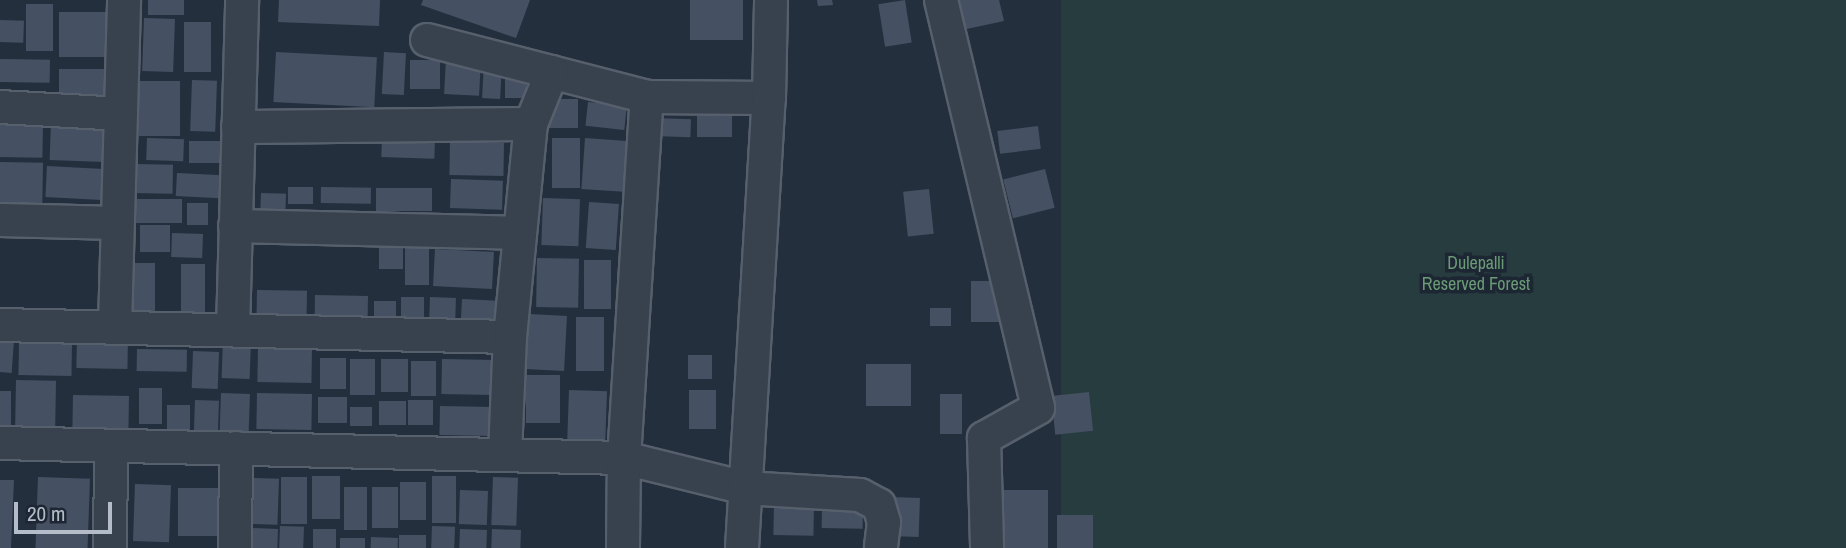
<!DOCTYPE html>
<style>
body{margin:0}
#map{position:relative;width:1846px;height:548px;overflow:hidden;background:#242f3e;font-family:"Archivo Narrow",sans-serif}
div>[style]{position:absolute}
.green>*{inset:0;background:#263c3f;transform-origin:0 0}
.building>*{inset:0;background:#455162;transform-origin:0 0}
.roads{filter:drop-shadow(2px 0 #565f6c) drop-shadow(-2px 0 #565f6c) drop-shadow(0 2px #565f6c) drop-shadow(0 -2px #565f6c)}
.minor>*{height:32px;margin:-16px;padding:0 16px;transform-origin:16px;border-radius:16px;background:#38414e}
span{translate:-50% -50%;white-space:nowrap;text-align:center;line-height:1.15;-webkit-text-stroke:7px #1d2633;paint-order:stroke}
.park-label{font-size:18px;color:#6b9a76}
.scale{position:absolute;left:14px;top:502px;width:98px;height:32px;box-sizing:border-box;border:4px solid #b4bcc9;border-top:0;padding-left:9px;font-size:21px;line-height:24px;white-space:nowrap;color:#b4bcc9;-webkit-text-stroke:5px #1d2633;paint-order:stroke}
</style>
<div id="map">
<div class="green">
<div style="left:1061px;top:0;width:785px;height:555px"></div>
</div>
<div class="building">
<div style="left:148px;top:0;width:36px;height:15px"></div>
<div style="clip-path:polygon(279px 0,380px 0,379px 26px,278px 22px)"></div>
<div style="clip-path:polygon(423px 0,530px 0,516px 38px,421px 5px)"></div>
<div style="left:690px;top:0;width:53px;height:40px"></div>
<div style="clip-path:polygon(817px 0,832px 0,833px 5px,818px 6px)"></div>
<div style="left:905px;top:0;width:43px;height:27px;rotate:81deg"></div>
<div style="clip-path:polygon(955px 0,999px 0,1004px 21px,962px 30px)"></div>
<div style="left:26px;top:4px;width:27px;height:47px"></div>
<div style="left:59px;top:12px;width:50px;height:45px"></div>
<div style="left:144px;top:18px;width:31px;height:53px;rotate:2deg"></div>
<div style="left:0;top:20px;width:24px;height:22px;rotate:2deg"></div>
<div style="left:184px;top:22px;width:27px;height:50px"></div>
<div style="left:276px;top:52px;width:101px;height:50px;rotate:3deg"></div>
<div style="left:384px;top:52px;width:22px;height:42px;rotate:3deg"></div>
<div style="left:446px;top:58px;width:35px;height:36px;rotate:3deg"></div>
<div style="left:0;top:59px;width:50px;height:23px;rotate:1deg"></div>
<div style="left:410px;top:60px;width:30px;height:29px"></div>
<div style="left:484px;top:62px;width:18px;height:36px;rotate:3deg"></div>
<div style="left:505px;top:66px;width:21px;height:32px"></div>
<div style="left:59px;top:69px;width:50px;height:28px"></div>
<div style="left:192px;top:80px;width:25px;height:51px;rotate:2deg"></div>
<div style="left:139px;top:81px;width:41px;height:55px"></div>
<div style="left:547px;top:99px;width:31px;height:29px"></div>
<div style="left:588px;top:102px;width:39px;height:24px;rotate:6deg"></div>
<div style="left:697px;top:107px;width:35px;height:30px"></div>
<div style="left:654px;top:118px;width:37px;height:18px;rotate:2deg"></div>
<div style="left:0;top:121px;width:43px;height:36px;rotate:1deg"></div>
<div style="left:51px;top:121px;width:63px;height:39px;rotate:2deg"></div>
<div style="left:1038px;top:126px;width:23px;height:41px;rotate:83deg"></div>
<div style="left:147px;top:138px;width:37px;height:22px;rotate:2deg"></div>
<div style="left:382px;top:138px;width:53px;height:19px;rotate:2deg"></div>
<div style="left:552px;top:138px;width:28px;height:50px"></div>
<div style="left:585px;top:138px;width:42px;height:51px;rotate:4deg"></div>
<div style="left:189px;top:141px;width:31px;height:22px"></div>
<div style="left:450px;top:142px;width:54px;height:33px;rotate:1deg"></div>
<div style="left:0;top:162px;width:43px;height:41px;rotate:1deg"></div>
<div style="left:134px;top:164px;width:39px;height:29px;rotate:1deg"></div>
<div style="left:47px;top:166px;width:66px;height:31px;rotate:3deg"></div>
<div style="left:1045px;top:169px;width:40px;height:43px;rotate:76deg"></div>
<div style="left:177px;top:173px;width:45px;height:23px;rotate:3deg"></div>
<div style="left:451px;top:179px;width:52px;height:29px;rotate:2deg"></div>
<div style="left:288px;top:187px;width:25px;height:17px"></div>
<div style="left:321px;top:187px;width:50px;height:16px;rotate:1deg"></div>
<div style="left:376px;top:188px;width:56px;height:23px"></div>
<div style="left:929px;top:189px;width:45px;height:26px;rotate:84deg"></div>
<div style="left:261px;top:193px;width:25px;height:17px;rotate:2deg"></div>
<div style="left:543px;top:198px;width:37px;height:47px;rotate:2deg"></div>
<div style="left:131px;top:199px;width:51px;height:24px"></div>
<div style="left:589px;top:202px;width:30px;height:46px;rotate:4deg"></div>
<div style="left:208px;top:203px;width:22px;height:21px;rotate:90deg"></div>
<div style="left:140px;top:225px;width:30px;height:27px"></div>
<div style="left:172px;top:233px;width:31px;height:24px;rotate:2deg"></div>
<div style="left:379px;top:238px;width:24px;height:31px"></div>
<div style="left:405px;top:247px;width:24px;height:38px"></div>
<div style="left:435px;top:249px;width:59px;height:37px;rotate:3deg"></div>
<div style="left:537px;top:258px;width:42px;height:49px;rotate:1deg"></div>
<div style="left:584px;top:260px;width:27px;height:49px"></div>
<div style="left:128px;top:263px;width:27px;height:48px"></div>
<div style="left:181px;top:264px;width:24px;height:50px"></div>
<div style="left:971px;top:281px;width:28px;height:41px"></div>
<div style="left:257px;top:290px;width:50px;height:28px;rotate:1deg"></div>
<div style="left:315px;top:295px;width:53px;height:25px;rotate:1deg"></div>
<div style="left:401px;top:297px;width:23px;height:26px"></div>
<div style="left:430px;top:297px;width:26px;height:28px;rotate:2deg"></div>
<div style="left:462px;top:299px;width:40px;height:25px;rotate:3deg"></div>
<div style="left:396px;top:301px;width:17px;height:22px;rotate:90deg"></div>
<div style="left:951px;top:308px;width:18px;height:21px;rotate:90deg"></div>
<div style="left:529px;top:314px;width:38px;height:55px;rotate:3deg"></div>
<div style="left:576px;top:317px;width:28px;height:54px"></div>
<div style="left:77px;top:335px;width:51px;height:33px;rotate:1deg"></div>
<div style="left:0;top:339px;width:14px;height:33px;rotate:4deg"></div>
<div style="left:223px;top:339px;width:28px;height:39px;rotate:2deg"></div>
<div style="left:19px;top:343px;width:53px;height:32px;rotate:1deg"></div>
<div style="left:258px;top:347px;width:54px;height:35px;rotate:1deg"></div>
<div style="left:137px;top:349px;width:50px;height:22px;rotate:1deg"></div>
<div style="left:193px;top:351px;width:26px;height:37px;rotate:2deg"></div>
<div style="left:688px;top:355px;width:24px;height:24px"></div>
<div style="left:320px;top:358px;width:26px;height:31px"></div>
<div style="left:350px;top:359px;width:25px;height:36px"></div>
<div style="left:381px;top:359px;width:27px;height:33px"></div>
<div style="left:442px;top:359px;width:53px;height:35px;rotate:1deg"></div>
<div style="left:411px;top:361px;width:25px;height:35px"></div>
<div style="left:866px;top:364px;width:45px;height:42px"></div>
<div style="left:526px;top:375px;width:34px;height:48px"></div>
<div style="left:16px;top:380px;width:40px;height:49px;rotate:1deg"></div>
<div style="left:139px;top:388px;width:23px;height:36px"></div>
<div style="left:569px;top:390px;width:38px;height:51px;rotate:2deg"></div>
<div style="left:689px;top:390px;width:27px;height:39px"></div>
<div style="left:0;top:391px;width:11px;height:40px"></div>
<div style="left:1089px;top:392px;width:39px;height:38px;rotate:84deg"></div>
<div style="left:221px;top:393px;width:29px;height:38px;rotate:2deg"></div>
<div style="left:257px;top:393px;width:55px;height:36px;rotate:1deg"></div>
<div style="left:940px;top:394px;width:22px;height:40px"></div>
<div style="left:73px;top:395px;width:56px;height:35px;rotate:1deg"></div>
<div style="left:318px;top:397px;width:29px;height:26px"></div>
<div style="left:195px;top:400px;width:24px;height:31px;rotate:2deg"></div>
<div style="left:408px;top:400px;width:25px;height:25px"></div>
<div style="left:379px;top:401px;width:27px;height:24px"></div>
<div style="left:167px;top:405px;width:23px;height:25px"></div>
<div style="left:440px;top:406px;width:54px;height:29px;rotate:1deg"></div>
<div style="left:350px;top:407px;width:22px;height:19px"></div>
<div style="left:312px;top:476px;width:28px;height:43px"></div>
<div style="left:432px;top:476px;width:24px;height:47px"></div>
<div style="left:38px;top:477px;width:52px;height:71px;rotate:2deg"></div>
<div style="left:281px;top:477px;width:26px;height:47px"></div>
<div style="left:493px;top:477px;width:25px;height:48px;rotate:2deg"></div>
<div style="left:254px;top:478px;width:25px;height:46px;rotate:2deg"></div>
<div style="clip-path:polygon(0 480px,14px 480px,11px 548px,0 548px)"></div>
<div style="left:400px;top:482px;width:26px;height:38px"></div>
<div style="left:135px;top:484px;width:36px;height:57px;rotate:2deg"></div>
<div style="left:344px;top:487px;width:23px;height:43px"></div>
<div style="left:372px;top:487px;width:26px;height:41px"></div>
<div style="left:178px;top:488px;width:41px;height:48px"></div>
<div style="left:460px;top:490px;width:28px;height:34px;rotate:2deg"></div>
<div style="left:996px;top:490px;width:52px;height:58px"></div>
<div style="left:891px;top:497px;width:29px;height:39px;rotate:2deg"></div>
<div style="left:774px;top:501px;width:40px;height:34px;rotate:1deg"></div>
<div style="left:822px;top:507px;width:41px;height:21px;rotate:1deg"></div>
<div style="left:1057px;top:515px;width:36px;height:33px"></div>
<div style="left:280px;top:526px;width:24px;height:22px;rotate:2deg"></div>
<div style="left:432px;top:526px;width:23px;height:22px;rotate:2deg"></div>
<div style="left:252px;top:528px;width:26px;height:20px;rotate:2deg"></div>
<div style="left:313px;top:529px;width:23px;height:19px"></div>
<div style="left:460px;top:529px;width:27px;height:19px;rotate:2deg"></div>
<div style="left:492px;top:529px;width:29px;height:19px;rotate:2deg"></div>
<div style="left:399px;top:535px;width:27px;height:13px"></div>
<div style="left:371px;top:537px;width:27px;height:11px;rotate:2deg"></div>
<div style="left:340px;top:538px;width:25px;height:10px"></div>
</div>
<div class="roads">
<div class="minor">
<div style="left:941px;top:0;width:419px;rotate:76.6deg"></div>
<div style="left:1038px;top:408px;width:62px;rotate:150.9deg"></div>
<div style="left:984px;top:438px;width:110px;rotate:88.4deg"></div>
<div style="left:427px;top:40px;width:227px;rotate:14.5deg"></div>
<div style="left:647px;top:97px;width:122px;rotate:0.5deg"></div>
<div style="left:0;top:107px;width:121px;rotate:3.3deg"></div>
<div style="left:238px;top:127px;width:293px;rotate:-0.6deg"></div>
<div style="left:0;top:220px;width:117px;rotate:1.5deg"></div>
<div style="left:235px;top:226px;width:285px;rotate:1.4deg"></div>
<div style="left:0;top:325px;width:510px;rotate:1.35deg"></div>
<div style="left:115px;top:326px;width:326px;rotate:-88.4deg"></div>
<div style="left:233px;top:329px;width:329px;rotate:-88.4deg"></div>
<div style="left:0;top:443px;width:624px;rotate:1.38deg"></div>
<div style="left:624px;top:458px;width:125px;rotate:13.9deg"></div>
<div style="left:745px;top:488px;width:115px;rotate:3.5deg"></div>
<div style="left:860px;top:495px;width:21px;rotate:28deg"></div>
<div style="left:879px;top:505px;width:18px;rotate:74deg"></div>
<div style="left:884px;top:522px;width:26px;rotate:97deg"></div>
<div style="left:505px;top:455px;width:118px;rotate:-87.6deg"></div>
<div style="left:510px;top:337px;width:214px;rotate:-84.4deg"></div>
<div style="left:531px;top:124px;width:56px;rotate:-68deg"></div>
<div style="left:110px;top:548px;width:102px;rotate:-89.4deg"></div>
<div style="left:235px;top:548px;width:100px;rotate:-89.4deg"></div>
<div style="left:623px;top:548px;width:90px;rotate:-89.4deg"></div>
<div style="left:624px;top:458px;width:362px;rotate:-86.4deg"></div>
<div style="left:742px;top:548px;width:451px;rotate:-86.6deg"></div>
<div style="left:769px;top:98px;width:98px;rotate:-88.8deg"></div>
</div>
</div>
<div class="park-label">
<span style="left:1476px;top:274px">Dulepalli<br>Reserved Forest</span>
</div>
<div class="scale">20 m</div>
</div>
